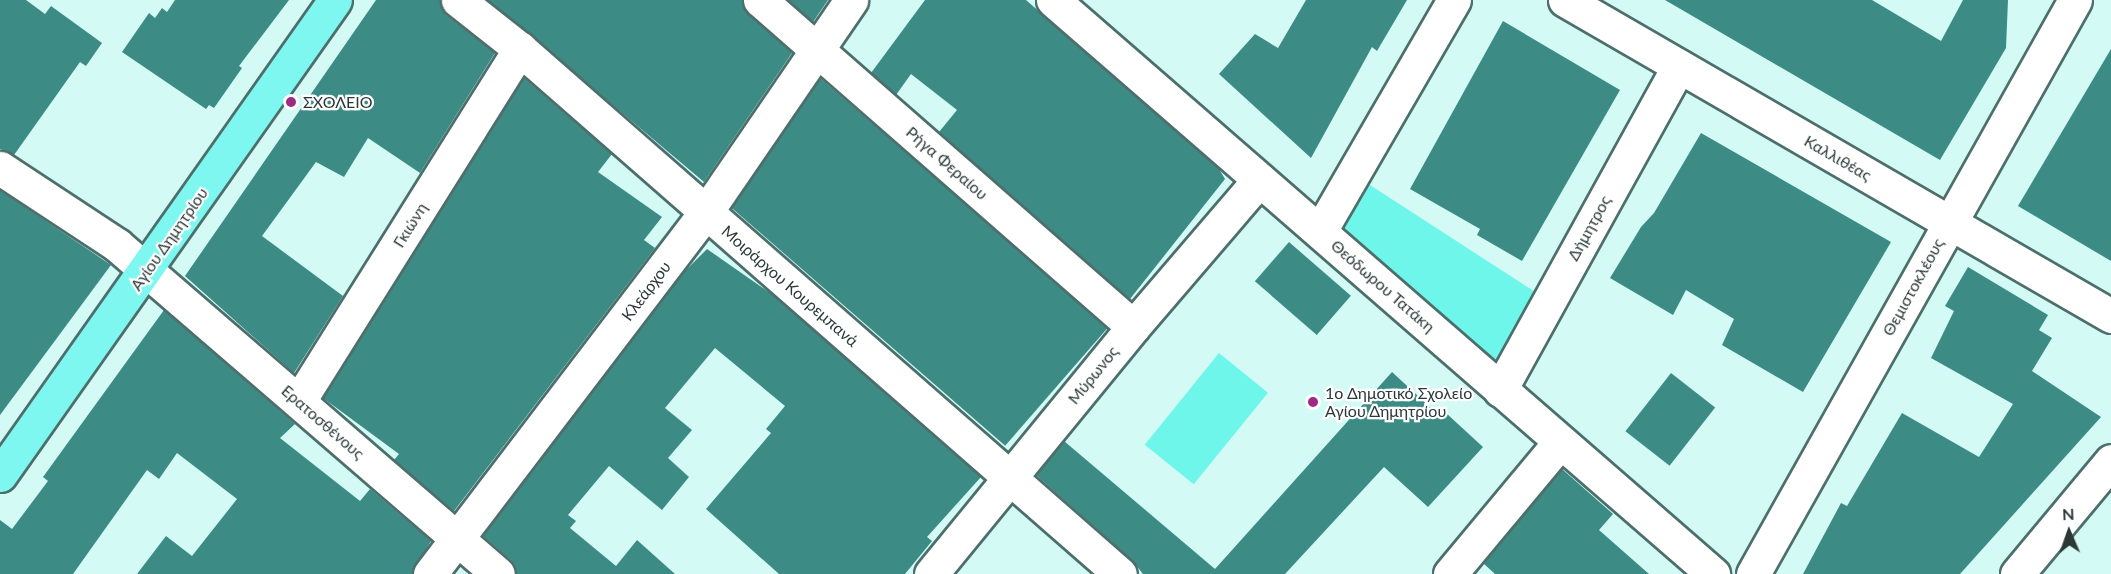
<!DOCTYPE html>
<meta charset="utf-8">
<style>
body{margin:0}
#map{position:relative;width:2111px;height:574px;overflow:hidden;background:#d4faf6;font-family:Lato,sans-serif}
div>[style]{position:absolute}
.green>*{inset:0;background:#6ff6eb;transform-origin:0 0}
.building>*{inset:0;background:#3c8b85;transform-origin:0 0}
.roads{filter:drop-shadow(2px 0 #4d6f6c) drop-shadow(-2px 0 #4d6f6c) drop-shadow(0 2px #4d6f6c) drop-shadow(0 -2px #4d6f6c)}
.minor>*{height:33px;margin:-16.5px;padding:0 16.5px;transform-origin:16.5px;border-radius:16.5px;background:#fff}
.major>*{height:33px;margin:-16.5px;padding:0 16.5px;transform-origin:16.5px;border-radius:16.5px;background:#7df7ef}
.dots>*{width:16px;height:16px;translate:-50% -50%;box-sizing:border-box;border:3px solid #fff;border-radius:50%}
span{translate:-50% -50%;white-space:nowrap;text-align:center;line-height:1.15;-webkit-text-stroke:4.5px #fff;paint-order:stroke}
.poi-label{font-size:16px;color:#2a3937}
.left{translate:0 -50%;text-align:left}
.street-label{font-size:16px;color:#2a3937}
.north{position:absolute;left:2039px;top:502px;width:60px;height:60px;-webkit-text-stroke:4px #fff;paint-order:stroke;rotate:358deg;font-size:16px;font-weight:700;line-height:24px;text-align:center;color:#2a3937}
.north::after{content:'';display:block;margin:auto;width:21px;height:27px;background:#2a3937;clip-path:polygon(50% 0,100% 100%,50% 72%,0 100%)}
</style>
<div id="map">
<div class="green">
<div style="clip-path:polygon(1353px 174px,1549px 301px,1500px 390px,1320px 231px)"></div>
<div style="left:1219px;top:353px;width:63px;height:118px;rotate:39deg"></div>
</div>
<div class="building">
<div style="clip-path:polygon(0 0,26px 0,45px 14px,51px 6px,102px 43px,86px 66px,80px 62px,14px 155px,0 149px)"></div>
<div style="clip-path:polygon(175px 0,289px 0,239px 66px,242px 68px,214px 108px,209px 105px,206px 109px,122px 52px,149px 13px,155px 18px,162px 8px,167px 12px)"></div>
<div style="clip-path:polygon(376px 0,440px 0,446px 15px,495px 53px,420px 173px,368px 138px,344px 177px,316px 162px,262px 236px,343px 296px,294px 373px,185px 276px)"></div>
<div style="clip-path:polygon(488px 0,742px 0,748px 14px,792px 53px,704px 182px)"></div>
<div style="clip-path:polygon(788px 0,828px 0,813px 22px)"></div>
<div style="clip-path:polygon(925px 0,1026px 0,1219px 169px,1225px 179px,1130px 299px,939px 132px,957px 110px,911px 74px,896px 95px,871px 73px)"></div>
<div style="clip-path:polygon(1306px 0,1407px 0,1377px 51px,1372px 47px,1311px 158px,1219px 74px,1255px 34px,1278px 48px)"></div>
<div style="clip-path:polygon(1665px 0,1872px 0,1941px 41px,1963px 0,2008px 0,2006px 48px,1940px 160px)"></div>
<div style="clip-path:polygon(1503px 21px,1620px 90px,1522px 261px,1477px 235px,1480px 229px,1410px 189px)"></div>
<div style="clip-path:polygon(2111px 49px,2111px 261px,2018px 206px)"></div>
<div style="clip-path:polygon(524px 78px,612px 154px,598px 172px,662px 217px,644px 240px,655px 248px,454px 511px,394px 460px,399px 454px,323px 398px)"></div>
<div style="left:820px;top:78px;width:381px;height:156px;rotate:41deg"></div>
<div style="clip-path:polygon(1701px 133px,1891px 242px,1803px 392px,1722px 345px,1734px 319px,1686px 290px,1673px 315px,1610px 278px,1641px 227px,1654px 213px)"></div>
<div style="clip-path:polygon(0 190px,111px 265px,0 415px)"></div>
<div style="left:1289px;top:242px;width:82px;height:52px;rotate:41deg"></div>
<div style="clip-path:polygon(707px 249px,773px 295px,981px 477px,927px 537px,932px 541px,905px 574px,779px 574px,706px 509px,771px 433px,766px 429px,785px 406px,715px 348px,665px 408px,692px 430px,668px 458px,689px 477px,662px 510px,609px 466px,568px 515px,576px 521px,570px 528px,616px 566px,637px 540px,675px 574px,516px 574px,511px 560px,483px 536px,684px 272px)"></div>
<div style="clip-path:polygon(1968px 267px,2048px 315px,2039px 330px,2052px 338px,2032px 371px,2101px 417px,1960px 574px,1803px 574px,1841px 503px,1847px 506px,1902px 413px,1979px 457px,2013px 404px,1931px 358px,1954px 311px,1945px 306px)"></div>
<div style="clip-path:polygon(164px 310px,295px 424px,280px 438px,360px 501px,370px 489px,431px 541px,412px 574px,137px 574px,166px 536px,192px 556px,237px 499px,177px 453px,159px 479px,147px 470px,73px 574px,0 574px,0 520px,12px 529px,48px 481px,43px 477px)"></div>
<div style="clip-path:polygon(1392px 372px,1442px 418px,1446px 413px,1483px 447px,1428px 507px,1384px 467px,1285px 574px,1143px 574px,1132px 560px,1036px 475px,1064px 441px,1215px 569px)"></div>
<div style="left:1671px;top:373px;width:56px;height:74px;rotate:38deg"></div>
<div style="clip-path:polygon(1562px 469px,1613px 514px,1599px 530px,1649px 574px,1495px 574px,1483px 563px)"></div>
</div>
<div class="roads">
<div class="minor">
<div style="left:458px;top:0;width:79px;rotate:38.3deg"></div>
<div style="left:520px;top:49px;width:797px;rotate:41.19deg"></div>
<div style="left:760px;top:0;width:496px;rotate:41.2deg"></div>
<div style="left:1053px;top:0;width:875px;rotate:41.01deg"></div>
<div style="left:1565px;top:0;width:631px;rotate:30.06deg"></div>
<div style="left:0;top:168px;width:140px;rotate:33.3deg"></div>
<div style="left:117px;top:245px;width:503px;rotate:40.81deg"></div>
<div style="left:1320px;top:231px;width:267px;rotate:-59.9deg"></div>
<div style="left:1500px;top:390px;width:370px;rotate:-61.1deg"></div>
<div style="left:299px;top:401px;width:416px;rotate:-57.9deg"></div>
<div style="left:430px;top:574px;width:455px;rotate:-52.7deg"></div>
<div style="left:706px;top:212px;width:257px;rotate:-55.6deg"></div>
<div style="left:931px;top:574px;width:319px;rotate:-50.7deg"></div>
<div style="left:1133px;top:327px;width:194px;rotate:-49.4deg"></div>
<div style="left:1450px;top:574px;width:172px;rotate:-50.2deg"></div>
<div style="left:1753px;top:574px;width:658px;rotate:-60.71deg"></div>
<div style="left:2017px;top:574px;width:147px;rotate:-50.2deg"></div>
</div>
<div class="major">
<div style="left:0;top:475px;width:581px;rotate:-54.81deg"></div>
</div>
</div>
<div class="dots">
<div style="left:291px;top:102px;background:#9e2a85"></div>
<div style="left:1313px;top:402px;background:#9e2a85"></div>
</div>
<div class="poi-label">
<span class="left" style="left:303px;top:102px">ΣΧΟΛΕΙΟ</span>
<span class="left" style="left:1325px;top:402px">1ο Δημοτικό Σχολείο<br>Αγίου Δημητρίου</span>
</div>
<div class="street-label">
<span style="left:1838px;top:158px;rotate:30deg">Καλλιθέας</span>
<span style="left:947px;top:163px;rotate:41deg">Ρήγα Φεραίου</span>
<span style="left:410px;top:225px;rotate:-58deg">Γκιώνη</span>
<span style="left:1589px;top:228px;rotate:-61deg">Δήμητρος</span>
<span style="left:169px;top:239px;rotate:-55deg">Αγίου Δημητρίου</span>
<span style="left:790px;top:286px;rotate:41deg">Μοιράρχου Κουρεμπανά</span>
<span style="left:1383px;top:286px;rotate:41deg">Θεόδωρου Τατάκη</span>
<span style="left:1913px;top:287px;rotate:-61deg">Θεμιστοκλέους</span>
<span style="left:646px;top:291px;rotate:-53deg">Κλεάρχου</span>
<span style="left:1093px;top:375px;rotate:-51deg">Μύρωνος</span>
<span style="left:323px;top:422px;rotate:41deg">Ερατοσθένους</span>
</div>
<div class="north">N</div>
</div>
